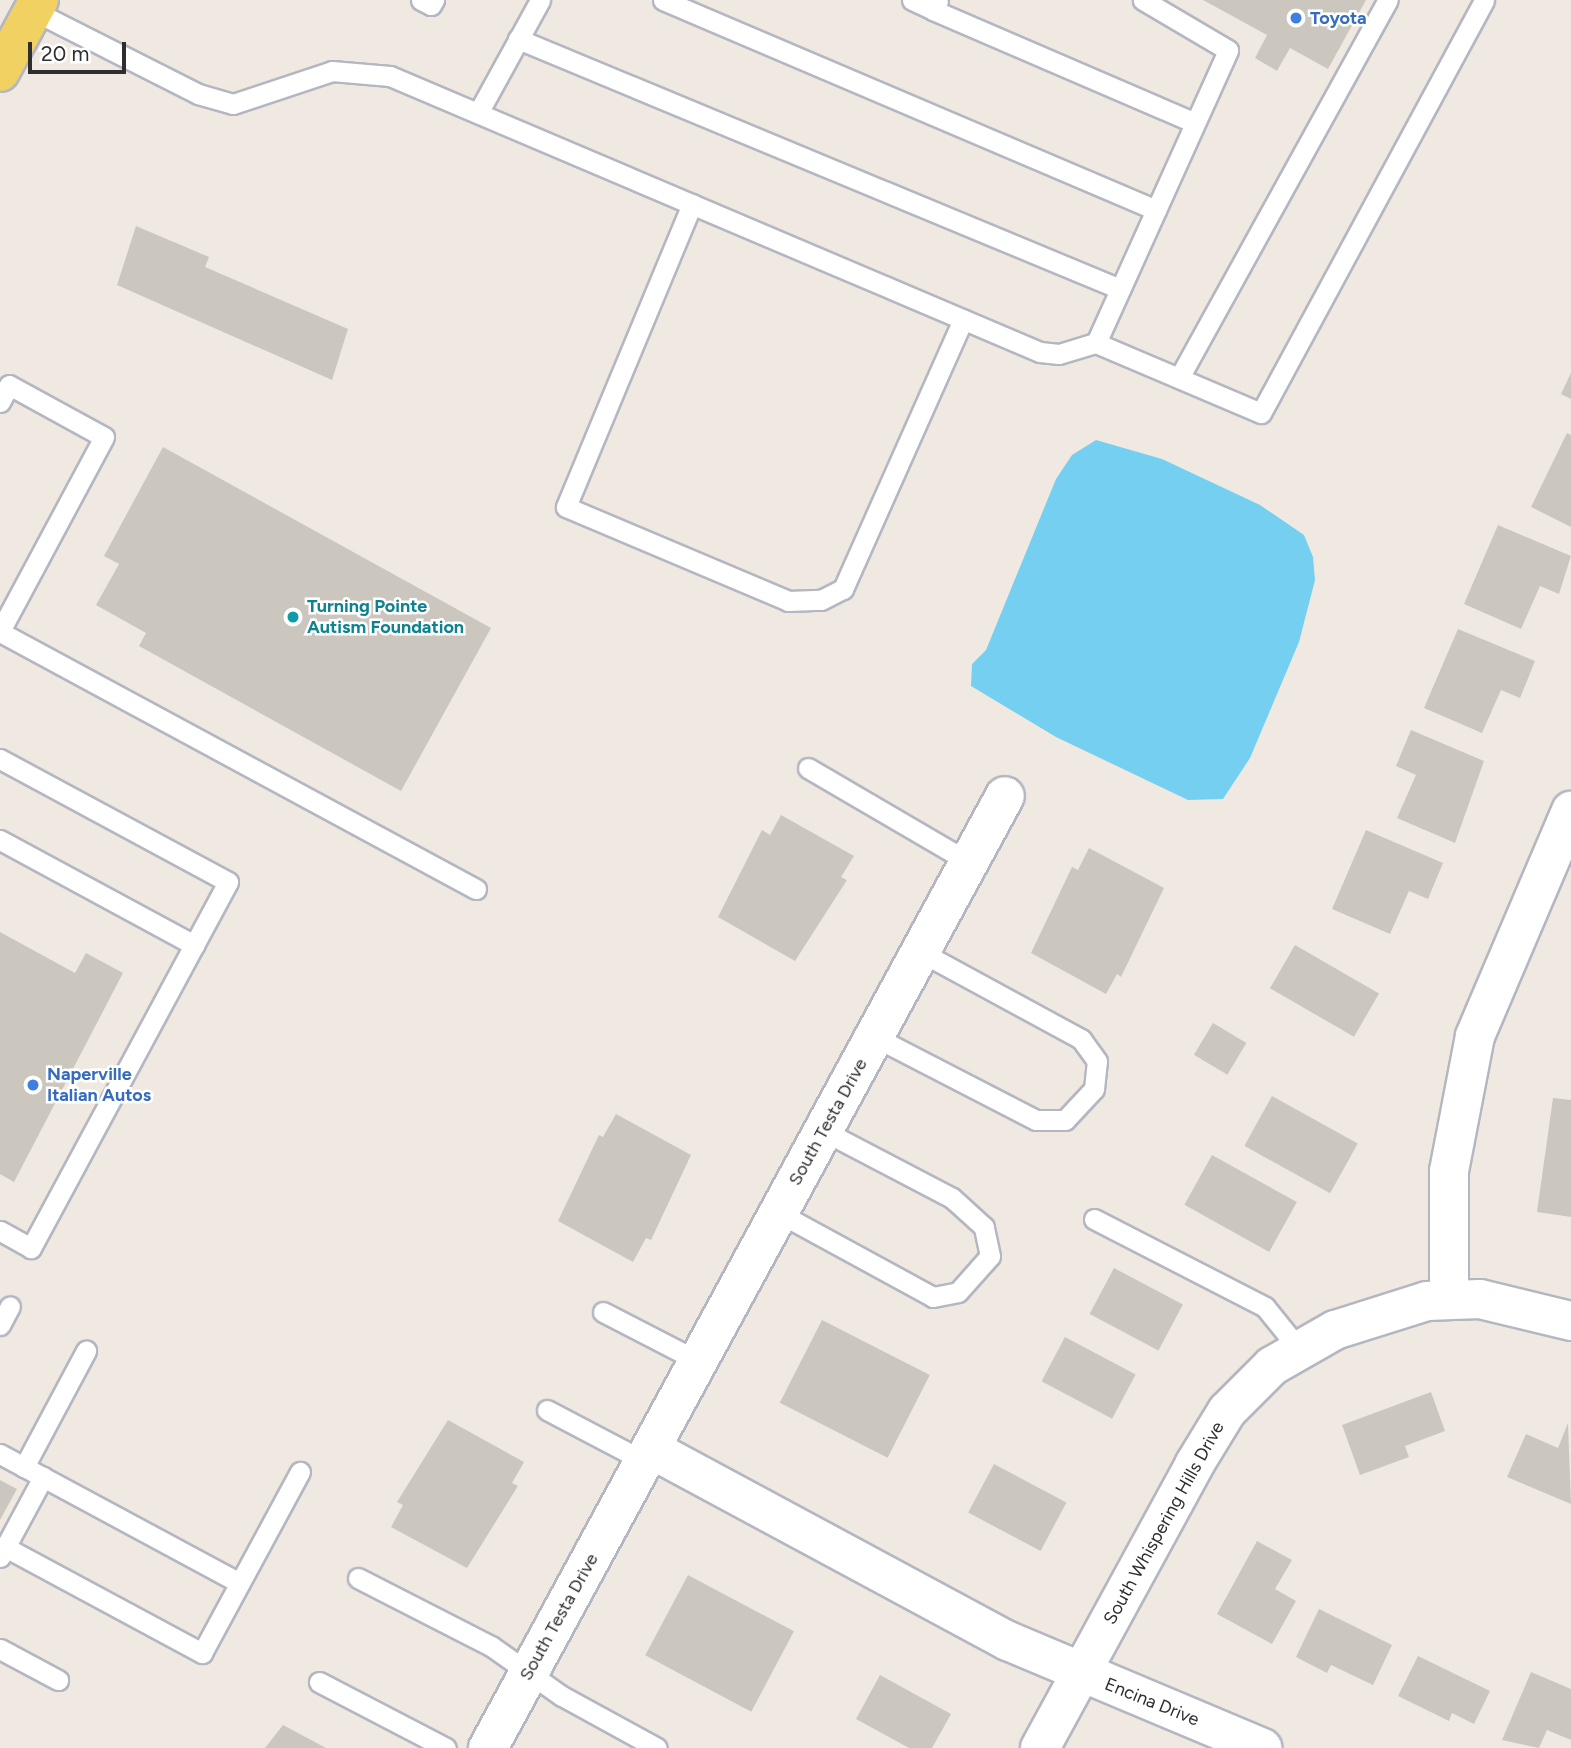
<!DOCTYPE html>
<style>
body{margin:0}
#map{position:relative;width:1571px;height:1748px;overflow:hidden;background:#efe9e1;font-family:Figtree,sans-serif}
div>[style]{position:absolute}
.water>*{inset:0;background:#75cff0}
.building>*{inset:0;background:#cbc7bf;transform-origin:0 0}
.roads{filter:drop-shadow(2px 0 #b4b7c1) drop-shadow(-2px 0 #b4b7c1) drop-shadow(0 2px #b4b7c1) drop-shadow(0 -2px #b4b7c1)}
.lane>*{height:19px;margin:-9.5px;padding:0 9.5px;transform-origin:9.5px;border-radius:9.5px;background:#fff}
.street>*{height:38px;margin:-19px;padding:0 19px;transform-origin:19px;border-radius:19px;background:#fff}
.primary>*{height:38px;margin:-19px;padding:0 19px;transform-origin:19px;border-radius:19px;background:#f2d163}
.dots>*{width:19px;height:19px;translate:-50% -50%;box-sizing:border-box;border:4px solid #fff;border-radius:50%}
span{translate:-50% -50%;white-space:nowrap;text-align:center;line-height:1.15;-webkit-text-stroke:5px #fff;paint-order:stroke}
.shop-label{font-size:18px;color:#366cbe;font-weight:700}
.left{translate:0 -50%;text-align:left}
.culture-label{font-size:18px;color:#0d838f;font-weight:700}
.street-label{font-size:18px;color:#2e2e2e}
.scale{position:absolute;left:28px;top:42px;width:98px;height:32px;box-sizing:border-box;border:4px solid #2e2e2e;border-top:0;padding-left:9px;font-size:21px;line-height:24px;white-space:nowrap;color:#2e2e2e;-webkit-text-stroke:5px #fff;paint-order:stroke}
</style>
<div id="map">
<div class="water">
<div style="clip-path:polygon(1096px 440px,1162px 459px,1260px 505px,1304px 535px,1313px 557px,1315px 580px,1299px 642px,1250px 758px,1223px 799px,1188px 800px,1056px 737px,971px 686px,972px 664px,986px 650px,1056px 479px,1072px 455px)"></div>
</div>
<div class="building">
<div style="clip-path:polygon(1203px 0,1366px 0,1328px 69px,1290px 48px,1277px 71px,1255px 58px,1267px 35px)"></div>
<div style="clip-path:polygon(136px 226px,209px 257px,205px 267px,348px 329px,332px 380px,117px 285px)"></div>
<div style="clip-path:polygon(1571px 373px,1571px 399px,1561px 394px)"></div>
<div style="clip-path:polygon(1567px 433px,1571px 435px,1571px 527px,1531px 507px)"></div>
<div style="clip-path:polygon(163px 447px,491px 628px,401px 791px,139px 646px,146px 633px,96px 605px,119px 564px,104px 556px)"></div>
<div style="clip-path:polygon(1498px 525px,1571px 556px,1559px 594px,1540px 586px,1521px 629px,1464px 604px)"></div>
<div style="clip-path:polygon(1458px 629px,1535px 661px,1520px 698px,1501px 690px,1482px 733px,1424px 708px)"></div>
<div style="clip-path:polygon(1411px 730px,1484px 761px,1455px 843px,1397px 818px,1416px 775px,1396px 766px)"></div>
<div style="clip-path:polygon(781px 815px,854px 856px,841px 877px,847px 880px,795px 961px,718px 917px,762px 830px,770px 835px)"></div>
<div style="clip-path:polygon(1366px 830px,1443px 863px,1428px 899px,1409px 891px,1390px 934px,1332px 909px)"></div>
<div style="clip-path:polygon(1089px 848px,1164px 888px,1121px 977px,1117px 974px,1106px 994px,1031px 953px,1072px 867px,1078px 870px)"></div>
<div style="clip-path:polygon(0 932px,75px 973px,86px 953px,123px 973px,14px 1182px,0 1174px)"></div>
<div style="left:1295px;top:945px;width:97px;height:50px;rotate:30deg"></div>
<div style="left:1213px;top:1023px;width:39px;height:37px;rotate:31deg"></div>
<div style="left:1272px;top:1096px;width:98px;height:57px;rotate:29deg"></div>
<div style="clip-path:polygon(1553px 1098px,1571px 1100px,1571px 1217px,1537px 1212px)"></div>
<div style="clip-path:polygon(616px 1114px,691px 1155px,651px 1240px,646px 1238px,633px 1262px,558px 1221px,599px 1135px,603px 1137px)"></div>
<div style="left:1212px;top:1155px;width:97px;height:57px;rotate:29deg"></div>
<div style="left:1114px;top:1268px;width:78px;height:52px;rotate:28deg"></div>
<div style="left:822px;top:1320px;width:121px;height:93px;rotate:27deg"></div>
<div style="left:1065px;top:1337px;width:80px;height:50px;rotate:28deg"></div>
<div style="clip-path:polygon(1431px 1392px,1445px 1431px,1405px 1446px,1409px 1457px,1360px 1475px,1342px 1425px)"></div>
<div style="clip-path:polygon(448px 1420px,524px 1462px,512px 1483px,518px 1486px,467px 1568px,391px 1527px,403px 1505px,397px 1502px)"></div>
<div style="clip-path:polygon(1568px 1423px,1571px 1504px,1507px 1477px,1526px 1434px,1558px 1448px)"></div>
<div style="left:994px;top:1464px;width:82px;height:55px;rotate:28deg"></div>
<div style="clip-path:polygon(0 1480px,17px 1489px,0 1520px)"></div>
<div style="clip-path:polygon(1257px 1541px,1292px 1560px,1275px 1589px,1296px 1601px,1272px 1644px,1217px 1614px)"></div>
<div style="left:688px;top:1575px;width:120px;height:91px;rotate:28deg"></div>
<div style="clip-path:polygon(1319px 1609px,1392px 1645px,1373px 1685px,1331px 1665px,1327px 1673px,1296px 1657px)"></div>
<div style="clip-path:polygon(1418px 1656px,1490px 1691px,1474px 1724px,1452px 1713px,1449px 1721px,1398px 1696px)"></div>
<div style="clip-path:polygon(1531px 1672px,1571px 1689px,1571px 1740px,1547px 1730px,1539px 1748px,1502px 1740px)"></div>
<div style="clip-path:polygon(880px 1675px,951px 1714px,932px 1748px,909px 1748px,856px 1719px)"></div>
<div style="clip-path:polygon(283px 1725px,326px 1748px,265px 1748px)"></div>
</div>
<div class="roads">
<div class="lane">
<div style="left:421px;top:0;width:11px;rotate:27deg"></div>
<div style="left:431px;top:5px;width:6px;rotate:-59deg"></div>
<div style="left:663px;top:0;width:536px;rotate:23.07deg"></div>
<div style="left:912px;top:0;width:23px;rotate:25deg"></div>
<div style="left:933px;top:10px;width:10px;rotate:-61deg"></div>
<div style="left:933px;top:10px;width:285px;rotate:23.3deg"></div>
<div style="left:34px;top:11px;width:184px;rotate:26.8deg"></div>
<div style="left:198px;top:94px;width:36px;rotate:16deg"></div>
<div style="left:233px;top:104px;width:104px;rotate:-18.4deg"></div>
<div style="left:332px;top:71px;width:58px;rotate:4.9deg"></div>
<div style="left:390px;top:76px;width:706px;rotate:23.01deg"></div>
<div style="left:1040px;top:352px;width:19px;rotate:6deg"></div>
<div style="left:1059px;top:354px;width:39px;rotate:-17deg"></div>
<div style="left:1096px;top:343px;width:179px;rotate:23deg"></div>
<div style="left:1261px;top:413px;width:469px;rotate:-61.6deg"></div>
<div style="left:518px;top:39px;width:652px;rotate:22.55deg"></div>
<div style="left:478px;top:113px;width:129px;rotate:-61.2deg"></div>
<div style="left:692px;top:204px;width:328px;rotate:112.6deg"></div>
<div style="left:566px;top:507px;width:241px;rotate:22.9deg"></div>
<div style="left:788px;top:601px;width:33px;rotate:-2deg"></div>
<div style="left:821px;top:600px;width:25px;rotate:-27deg"></div>
<div style="left:843px;top:589px;width:295px;rotate:-66deg"></div>
<div style="left:1096px;top:343px;width:321px;rotate:-65.7deg"></div>
<div style="left:1228px;top:50px;width:99px;rotate:-149.5deg"></div>
<div style="left:1179px;top:378px;width:432px;rotate:-61.1deg"></div>
<div style="left:0;top:402px;width:19px;rotate:-62deg"></div>
<div style="left:9px;top:385px;width:108px;rotate:28.7deg"></div>
<div style="left:104px;top:437px;width:220px;rotate:118.2deg"></div>
<div style="left:0;top:632px;width:541px;rotate:28.37deg"></div>
<div style="left:0;top:759px;width:259px;rotate:28.3deg"></div>
<div style="left:228px;top:882px;width:416px;rotate:118.3deg"></div>
<div style="left:31px;top:1248px;width:35px;rotate:-151deg"></div>
<div style="left:808px;top:768px;width:186px;rotate:30.3deg"></div>
<div style="left:0;top:840px;width:221px;rotate:28.4deg"></div>
<div style="left:875px;top:1037px;width:181px;rotate:27.3deg"></div>
<div style="left:1036px;top:1120px;width:29px"></div>
<div style="left:1065px;top:1120px;width:42px;rotate:-46.9deg"></div>
<div style="left:1094px;top:1089px;width:28px;rotate:-84deg"></div>
<div style="left:1097px;top:1061px;width:27px;rotate:-126deg"></div>
<div style="left:1081px;top:1039px;width:182px;rotate:-151.5deg"></div>
<div style="left:779px;top:1213px;width:175px;rotate:28.6deg"></div>
<div style="left:933px;top:1297px;width:25px;rotate:-11deg"></div>
<div style="left:958px;top:1292px;width:48px;rotate:-48.4deg"></div>
<div style="left:990px;top:1256px;width:30px;rotate:-102deg"></div>
<div style="left:984px;top:1227px;width:43px;rotate:-137.8deg"></div>
<div style="left:952px;top:1198px;width:144px;rotate:-152.4deg"></div>
<div style="left:1094px;top:1219px;width:192px;rotate:27.2deg"></div>
<div style="left:1265px;top:1307px;width:54px;rotate:51deg"></div>
<div style="left:603px;top:1312px;width:107px;rotate:27.3deg"></div>
<div style="left:0;top:1325px;width:21px;rotate:-62deg"></div>
<div style="left:547px;top:1410px;width:110px;rotate:27.7deg"></div>
<div style="left:0;top:1454px;width:272px;rotate:28.3deg"></div>
<div style="left:24px;top:1467px;width:132px;rotate:-61.9deg"></div>
<div style="left:5px;top:1547px;width:224px;rotate:28.3deg"></div>
<div style="left:202px;top:1653px;width:206px;rotate:-61.6deg"></div>
<div style="left:0;top:1557px;width:91px;rotate:-61.7deg"></div>
<div style="left:358px;top:1578px;width:149px;rotate:27.1deg"></div>
<div style="left:491px;top:1646px;width:87px;rotate:35.2deg"></div>
<div style="left:562px;top:1696px;width:108px;rotate:28.7deg"></div>
<div style="left:0;top:1649px;width:66px;rotate:28.1deg"></div>
<div style="left:319px;top:1682px;width:143px;rotate:27.5deg"></div>
</div>
<div class="street">
<div style="left:1449px;top:1300px;width:129px;rotate:-90deg"></div>
<div style="left:1449px;top:1171px;width:137px;rotate:-79.1deg"></div>
<div style="left:1475px;top:1036px;width:245px;rotate:-66.9deg"></div>
<div style="left:651px;top:1449px;width:405px;rotate:28.3deg"></div>
<div style="left:1008px;top:1641px;width:276px;rotate:22.8deg"></div>
<div style="left:488px;top:1748px;width:1083px;rotate:-61.5deg"></div>
<div style="left:1040px;top:1748px;width:322px;rotate:-61.4deg"></div>
<div style="left:1194px;top:1465px;width:63px;rotate:-58.6deg"></div>
<div style="left:1227px;top:1411px;width:64px;rotate:-45deg"></div>
<div style="left:1272px;top:1366px;width:73px;rotate:-29.7deg"></div>
<div style="left:1335px;top:1330px;width:96px;rotate:-17.5deg"></div>
<div style="left:1427px;top:1301px;width:53px;rotate:-2.2deg"></div>
<div style="left:1480px;top:1299px;width:94px;rotate:13.6deg"></div>
</div>
<div class="primary">
<div style="left:0;top:72px;width:82px;rotate:-61.6deg"></div>
</div>
</div>
<div class="dots">
<div style="left:1296px;top:18px;background:#3f7fe0"></div>
<div style="left:293px;top:617px;background:#0f9aa8"></div>
<div style="left:33px;top:1085px;background:#3f7fe0"></div>
</div>
<div class="shop-label">
<span class="left" style="left:1310px;top:18px">Toyota</span>
<span class="left" style="left:47px;top:1085px">Naperville<br>Italian Autos</span>
</div>
<div class="culture-label">
<span class="left" style="left:307px;top:617px">Turning Pointe<br>Autism Foundation</span>
</div>
<div class="street-label">
<span style="left:828px;top:1122px;rotate:-61deg">South Testa Drive</span>
<span style="left:1164px;top:1523px;rotate:-61deg">South Whispering Hills Drive</span>
<span style="left:559px;top:1617px;rotate:-61deg">South Testa Drive</span>
<span style="left:1152px;top:1702px;rotate:22deg">Encina Drive</span>
</div>
<div class="scale">20 m</div>
</div>
